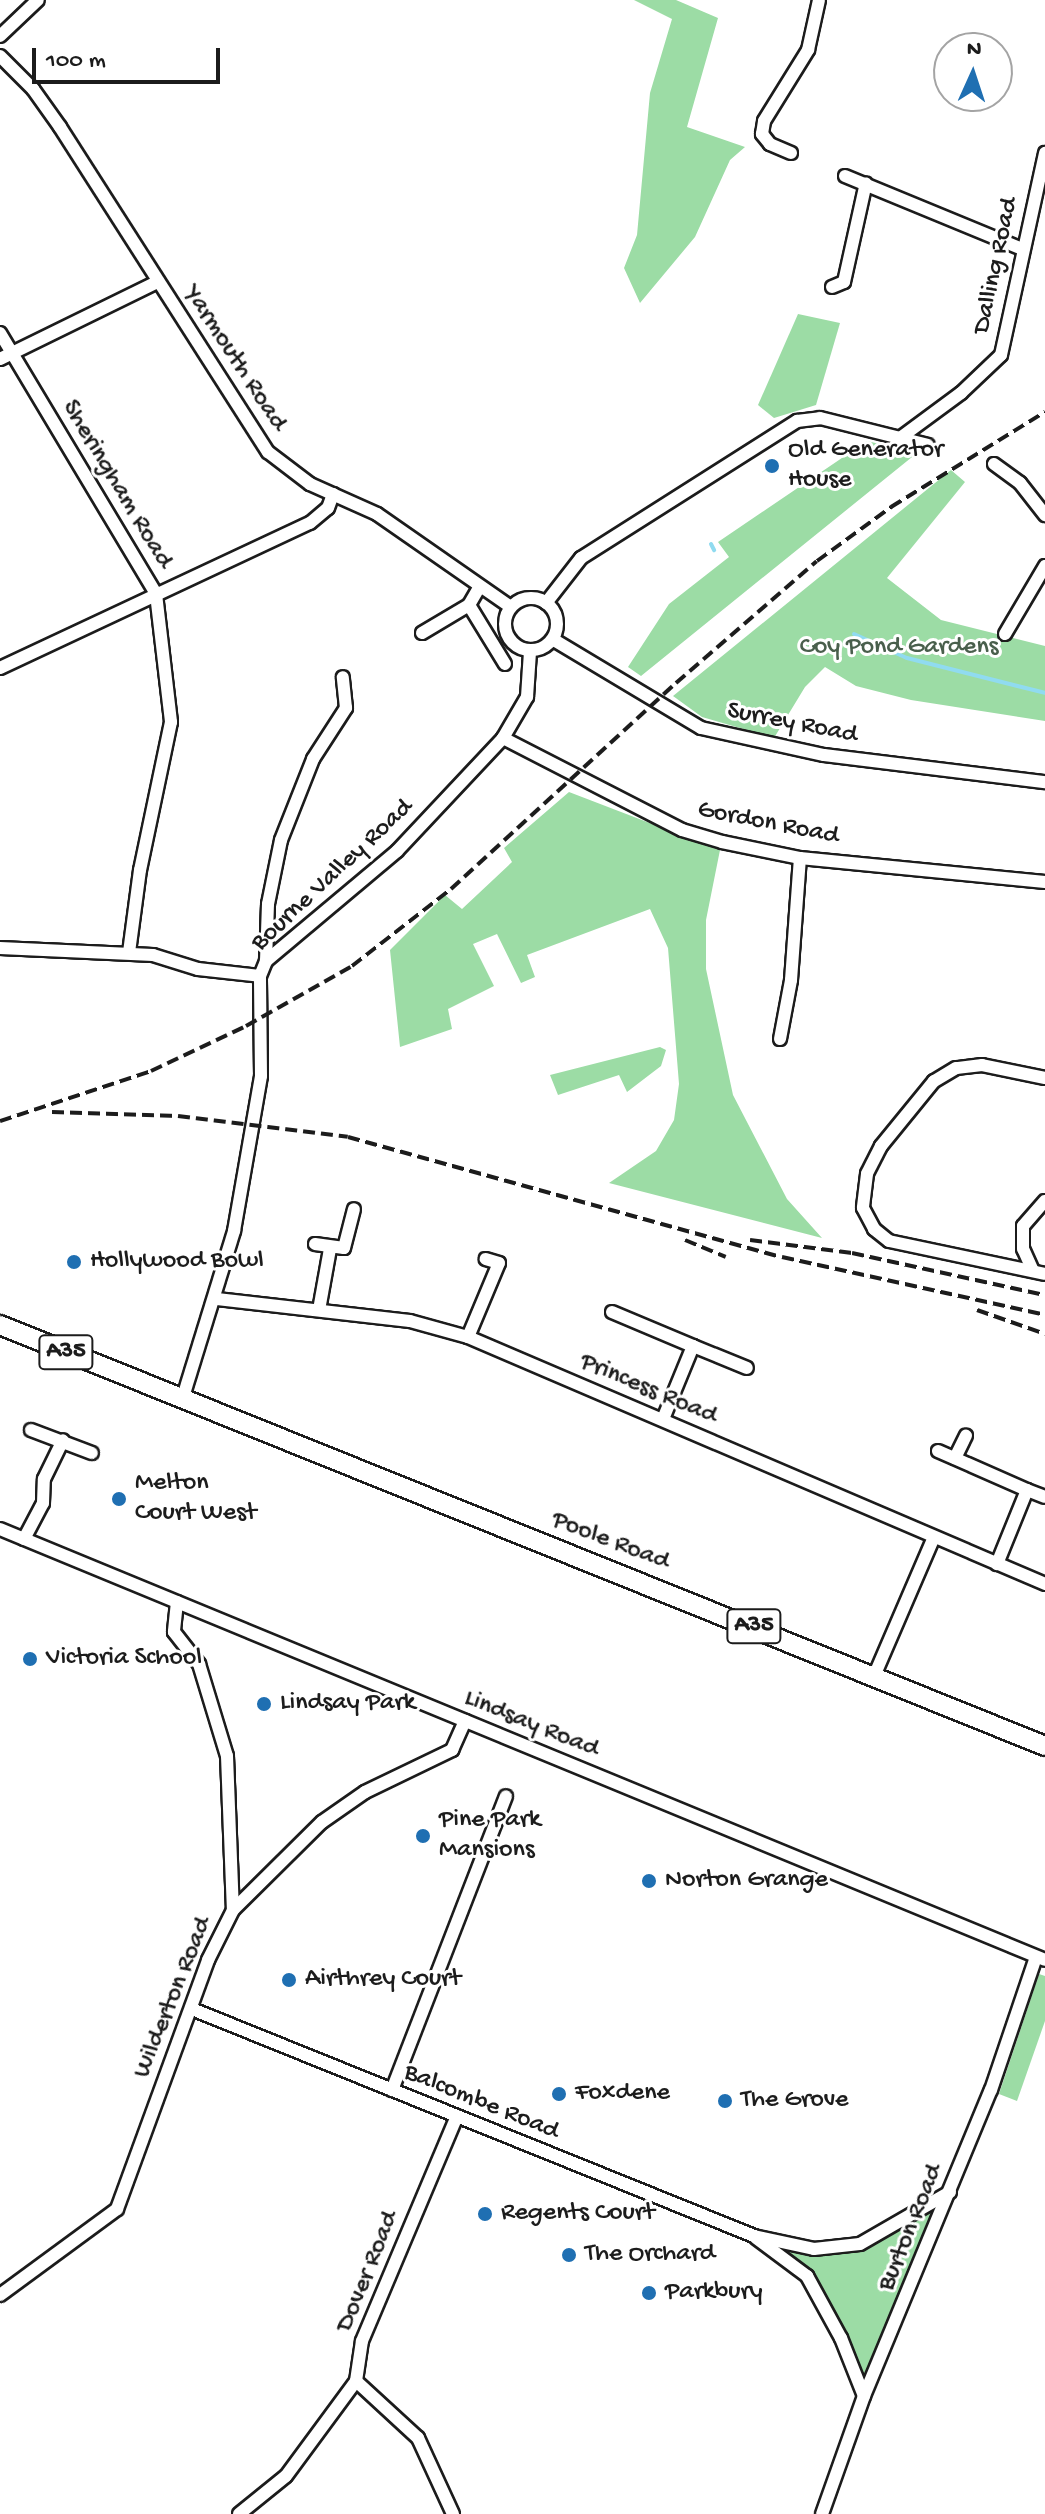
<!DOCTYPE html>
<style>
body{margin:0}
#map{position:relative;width:1045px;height:2514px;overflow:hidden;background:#fff;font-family:"Gochi Hand",sans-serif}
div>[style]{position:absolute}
.green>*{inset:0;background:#9cdca5}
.stream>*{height:4px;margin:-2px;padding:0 2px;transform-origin:2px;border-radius:2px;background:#90dbf0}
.roads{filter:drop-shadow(2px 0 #1c1c1c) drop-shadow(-2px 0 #1c1c1c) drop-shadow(0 2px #1c1c1c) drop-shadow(0 -2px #1c1c1c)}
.minor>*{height:12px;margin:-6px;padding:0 6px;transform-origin:6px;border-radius:6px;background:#fff}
.minor>.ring{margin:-6px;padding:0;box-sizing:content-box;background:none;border:12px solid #fff;border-radius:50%}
.highway>*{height:18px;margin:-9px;padding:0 9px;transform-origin:9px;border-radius:9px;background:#fff}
.rail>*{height:4px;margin-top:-2px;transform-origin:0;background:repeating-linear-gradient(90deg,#1c1c1c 0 12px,transparent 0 18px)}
.dots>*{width:22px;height:22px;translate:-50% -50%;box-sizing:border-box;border:4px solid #fff;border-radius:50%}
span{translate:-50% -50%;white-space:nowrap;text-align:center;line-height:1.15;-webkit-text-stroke:6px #fff;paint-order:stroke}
.shield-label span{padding:2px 6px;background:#fff;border:2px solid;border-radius:6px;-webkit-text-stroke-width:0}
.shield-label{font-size:24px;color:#1c1c1c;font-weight:700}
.street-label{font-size:26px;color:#1c1c1c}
.poi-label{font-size:26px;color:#1c1c1c}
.left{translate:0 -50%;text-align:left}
.park-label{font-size:26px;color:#495f4c}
.north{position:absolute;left:933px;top:32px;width:80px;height:80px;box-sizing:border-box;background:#fff;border:2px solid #a4a4a4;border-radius:50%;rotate:3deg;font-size:22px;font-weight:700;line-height:32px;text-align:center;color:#1c1c1c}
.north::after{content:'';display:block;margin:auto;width:28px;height:36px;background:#1f6fb2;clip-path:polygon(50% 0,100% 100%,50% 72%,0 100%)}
.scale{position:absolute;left:32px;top:48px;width:188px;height:36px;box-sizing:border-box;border:4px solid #1c1c1c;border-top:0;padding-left:10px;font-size:24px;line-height:28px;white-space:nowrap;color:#1c1c1c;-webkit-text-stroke:6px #fff;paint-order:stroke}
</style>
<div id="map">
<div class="green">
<div style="clip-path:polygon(634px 0,676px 0,718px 18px,687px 127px,745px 147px,730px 160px,695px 237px,640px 303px,624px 268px,637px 235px,650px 93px,672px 19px)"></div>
<div style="clip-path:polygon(798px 314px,840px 323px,816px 405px,774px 418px,758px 405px)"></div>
<div style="clip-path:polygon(867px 441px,917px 453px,641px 676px,628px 667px,669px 604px,729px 557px,718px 542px)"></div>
<div style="clip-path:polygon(951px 470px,965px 482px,887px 578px,941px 620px,1045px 646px,1045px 721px,911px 700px,856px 686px,825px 667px,805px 687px,774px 738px,702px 717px,673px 696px)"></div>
<div style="clip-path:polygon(569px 792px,720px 850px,706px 920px,706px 969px,733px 1095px,787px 1199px,822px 1238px,609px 1183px,656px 1151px,674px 1120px,679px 1084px,668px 948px,650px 909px,527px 955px,535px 977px,521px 983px,497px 934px,473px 944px,494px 986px,448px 1009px,452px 1029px,400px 1047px,390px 950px,445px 895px,462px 909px,512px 862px,504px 848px)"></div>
<div style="clip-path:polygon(660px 1047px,666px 1050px,661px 1066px,627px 1092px,619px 1075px,558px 1095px,550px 1075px)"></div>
<div style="clip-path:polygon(1039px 1974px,1045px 1976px,1045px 2021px,1017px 2101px,999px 2094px)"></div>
<div style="clip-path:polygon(950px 2192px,864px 2396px,807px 2276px,758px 2236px,814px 2249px,860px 2244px)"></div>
</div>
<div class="stream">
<div style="left:711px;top:544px;width:7px;rotate:63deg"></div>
<div style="left:854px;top:634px;width:58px;rotate:24.4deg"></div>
<div style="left:907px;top:658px;width:142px;rotate:14.2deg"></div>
</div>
<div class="roads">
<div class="minor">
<div style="left:0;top:36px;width:52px;rotate:-43.5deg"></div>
<div style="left:0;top:56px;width:47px;rotate:45deg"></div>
<div style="left:33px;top:89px;width:47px;rotate:54.6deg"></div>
<div style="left:60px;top:127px;width:386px;rotate:57.4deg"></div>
<div style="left:268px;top:452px;width:53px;rotate:37.3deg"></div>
<div style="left:310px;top:484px;width:73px;rotate:24.1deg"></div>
<div style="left:377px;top:514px;width:160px;rotate:34.8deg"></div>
<div style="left:791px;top:153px;width:23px;rotate:-157deg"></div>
<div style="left:770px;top:144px;width:13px;rotate:-129deg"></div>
<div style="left:762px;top:134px;width:13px;rotate:-81deg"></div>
<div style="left:764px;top:121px;width:84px;rotate:-58.2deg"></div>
<div style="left:808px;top:50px;width:51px;rotate:-77.6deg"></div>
<div style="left:845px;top:176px;width:191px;rotate:22.4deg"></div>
<div style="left:832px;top:287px;width:13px;rotate:-23deg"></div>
<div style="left:844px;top:282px;width:101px;rotate:-77.5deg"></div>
<div style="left:0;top:333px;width:304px;rotate:59.1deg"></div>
<div style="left:156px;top:594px;width:129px;rotate:83.3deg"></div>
<div style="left:171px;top:722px;width:151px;rotate:101.8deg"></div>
<div style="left:140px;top:870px;width:83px;rotate:97.6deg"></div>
<div style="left:0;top:359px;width:175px;rotate:-26.1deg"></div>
<div style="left:900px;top:438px;width:76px;rotate:-36.4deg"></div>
<div style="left:961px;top:393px;width:55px;rotate:-43.5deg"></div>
<div style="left:1001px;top:355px;width:207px;rotate:-77.7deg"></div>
<div style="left:994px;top:464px;width:32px;rotate:36deg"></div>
<div style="left:1020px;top:483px;width:41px;rotate:52deg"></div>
<div class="ring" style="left:505px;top:598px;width:40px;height:40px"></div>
<div style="left:546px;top:603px;width:57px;rotate:-52.1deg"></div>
<div style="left:581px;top:558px;width:256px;rotate:-32.4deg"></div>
<div style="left:797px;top:421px;width:23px;rotate:-7deg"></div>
<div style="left:820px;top:418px;width:111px;rotate:14deg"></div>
<div style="left:469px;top:605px;width:69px;rotate:58.6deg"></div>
<div style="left:422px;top:633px;width:55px;rotate:-30.8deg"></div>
<div style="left:469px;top:605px;width:20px;rotate:-60deg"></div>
<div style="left:1005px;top:634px;width:79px;rotate:-59.5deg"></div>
<div style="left:554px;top:640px;width:171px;rotate:30.9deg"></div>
<div style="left:701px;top:728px;width:126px;rotate:12.4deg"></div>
<div style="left:824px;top:755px;width:223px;rotate:7deg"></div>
<div style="left:0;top:668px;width:342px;rotate:-25.1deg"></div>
<div style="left:310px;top:523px;width:23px;rotate:-40deg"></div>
<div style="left:328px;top:508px;width:15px;rotate:-70deg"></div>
<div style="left:503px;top:738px;width:201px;rotate:27.2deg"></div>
<div style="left:682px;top:830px;width:42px;rotate:16.7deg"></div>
<div style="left:722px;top:842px;width:80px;rotate:11.6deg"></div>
<div style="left:800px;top:858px;width:246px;rotate:5.6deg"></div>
<div style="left:0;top:948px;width:153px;rotate:2.6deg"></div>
<div style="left:153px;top:955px;width:47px;rotate:17.3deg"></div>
<div style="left:198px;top:969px;width:62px;rotate:6.4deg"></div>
<div style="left:266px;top:961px;width:57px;rotate:-88deg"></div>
<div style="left:268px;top:904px;width:65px;rotate:-78.5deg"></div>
<div style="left:281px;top:840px;width:87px;rotate:-68.4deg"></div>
<div style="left:313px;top:759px;width:61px;rotate:-57.1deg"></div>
<div style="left:346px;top:708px;width:31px;rotate:-96deg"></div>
<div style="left:780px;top:1039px;width:60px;rotate:-79.4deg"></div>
<div style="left:791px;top:980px;width:122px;rotate:-85.8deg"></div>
<div style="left:1045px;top:1078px;width:64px;rotate:-168.3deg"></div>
<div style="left:982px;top:1065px;width:26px;rotate:173deg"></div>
<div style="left:956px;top:1068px;width:26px;rotate:149deg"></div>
<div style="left:934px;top:1081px;width:84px;rotate:129.2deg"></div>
<div style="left:881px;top:1146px;width:31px;rotate:117deg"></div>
<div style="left:867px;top:1174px;width:34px;rotate:97deg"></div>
<div style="left:863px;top:1208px;width:24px;rotate:62deg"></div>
<div style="left:874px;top:1229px;width:19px;rotate:39deg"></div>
<div style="left:889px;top:1241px;width:159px;rotate:11.9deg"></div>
<div style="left:315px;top:1244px;width:29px;rotate:8deg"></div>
<div style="left:344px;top:1248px;width:40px;rotate:-75.6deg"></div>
<div style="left:1033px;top:1271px;width:24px;rotate:-114deg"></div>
<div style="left:1023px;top:1249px;width:23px;rotate:-90deg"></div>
<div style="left:1023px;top:1226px;width:33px;rotate:-49deg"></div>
<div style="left:217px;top:1299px;width:194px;rotate:6.5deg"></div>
<div style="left:410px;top:1321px;width:60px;rotate:15.4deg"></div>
<div style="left:468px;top:1337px;width:628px;rotate:23.17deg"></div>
<div style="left:319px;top:1310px;width:62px;rotate:-79.8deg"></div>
<div style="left:612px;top:1312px;width:88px;rotate:22.8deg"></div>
<div style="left:693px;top:1346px;width:79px;rotate:112.3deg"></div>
<div style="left:468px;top:1337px;width:80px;rotate:-67.3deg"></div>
<div style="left:499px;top:1263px;width:14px;rotate:-163deg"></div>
<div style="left:693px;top:1346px;width:58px;rotate:22.2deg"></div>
<div style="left:183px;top:1397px;width:174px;rotate:-72.9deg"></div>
<div style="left:234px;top:1231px;width:157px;rotate:-80.1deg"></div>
<div style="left:261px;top:1076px;width:100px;rotate:-90.6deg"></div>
<div style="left:260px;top:976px;width:16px;rotate:-68deg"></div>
<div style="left:266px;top:961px;width:171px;rotate:-40deg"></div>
<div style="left:397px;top:851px;width:155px;rotate:-46.8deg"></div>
<div style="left:503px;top:738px;width:48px;rotate:-59.7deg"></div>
<div style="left:527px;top:697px;width:45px;rotate:-86.2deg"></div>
<div style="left:31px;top:1430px;width:65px;rotate:20.7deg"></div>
<div style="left:938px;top:1451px;width:97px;rotate:23.7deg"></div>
<div style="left:1027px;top:1490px;width:80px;rotate:112.1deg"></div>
<div style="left:955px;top:1458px;width:25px;rotate:-64deg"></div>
<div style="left:1027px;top:1490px;width:19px;rotate:21deg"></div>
<div style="left:0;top:1529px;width:1130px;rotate:22.41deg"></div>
<div style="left:24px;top:1539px;width:41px;rotate:-62.2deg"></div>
<div style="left:43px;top:1503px;width:24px;rotate:-88deg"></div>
<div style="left:44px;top:1479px;width:43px;rotate:-64deg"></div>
<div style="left:177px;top:1602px;width:30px;rotate:96deg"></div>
<div style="left:174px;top:1632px;width:41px;rotate:52deg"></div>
<div style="left:199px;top:1664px;width:96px;rotate:73.1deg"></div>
<div style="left:227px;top:1756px;width:154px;rotate:87.8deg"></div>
<div style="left:875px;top:1674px;width:149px;rotate:-66.7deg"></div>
<div style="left:192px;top:2009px;width:606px;rotate:21.99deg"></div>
<div style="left:754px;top:2236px;width:61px;rotate:12.2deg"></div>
<div style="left:814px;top:2249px;width:46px;rotate:-6.2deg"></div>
<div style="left:860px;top:2244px;width:104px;rotate:-30deg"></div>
<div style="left:392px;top:2090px;width:315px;rotate:-68.8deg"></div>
<div style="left:756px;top:2238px;width:64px;rotate:36.7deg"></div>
<div style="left:807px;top:2276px;width:71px;rotate:61.3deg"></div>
<div style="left:841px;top:2338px;width:62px;rotate:68.4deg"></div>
<div style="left:0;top:2295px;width:145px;rotate:-36.3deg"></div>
<div style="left:117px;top:2209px;width:265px;rotate:-69.9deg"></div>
<div style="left:208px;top:1960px;width:56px;rotate:-63.4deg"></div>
<div style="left:233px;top:1910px;width:125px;rotate:-44.7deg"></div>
<div style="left:322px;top:1822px;width:52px;rotate:-34.9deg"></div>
<div style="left:365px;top:1792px;width:97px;rotate:-25.8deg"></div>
<div style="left:452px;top:1750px;width:32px;rotate:-66deg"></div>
<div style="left:239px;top:2514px;width:60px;rotate:-39deg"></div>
<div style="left:286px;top:2476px;width:118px;rotate:-53.6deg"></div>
<div style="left:453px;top:2514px;width:84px;rotate:-114.7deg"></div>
<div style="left:418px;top:2438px;width:84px;rotate:-137.4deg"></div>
<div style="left:356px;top:2381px;width:40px;rotate:-81.5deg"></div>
<div style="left:362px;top:2341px;width:244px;rotate:-67.1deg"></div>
<div style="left:822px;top:2514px;width:125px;rotate:-70.4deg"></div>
<div style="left:864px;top:2396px;width:331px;rotate:-67.5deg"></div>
<div style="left:991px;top:2090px;width:140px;rotate:-71.3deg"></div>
</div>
<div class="highway">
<div style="left:0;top:1325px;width:1127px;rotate:21.94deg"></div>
</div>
</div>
<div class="rail">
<div style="left:52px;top:1112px;width:126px;rotate:1.8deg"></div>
<div style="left:178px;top:1116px;width:171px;rotate:7deg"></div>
<div style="left:348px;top:1137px;width:450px;rotate:15.5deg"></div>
<div style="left:782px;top:1257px;width:269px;rotate:12.4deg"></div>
<div style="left:0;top:1121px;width:159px;rotate:-18.3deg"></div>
<div style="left:151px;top:1071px;width:105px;rotate:-25.3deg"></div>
<div style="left:246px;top:1026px;width:122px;rotate:-29.5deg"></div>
<div style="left:352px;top:966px;width:125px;rotate:-37.9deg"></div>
<div style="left:451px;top:889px;width:305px;rotate:-42.5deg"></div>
<div style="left:676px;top:683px;width:186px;rotate:-40.9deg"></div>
<div style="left:817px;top:561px;width:92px;rotate:-36.1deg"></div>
<div style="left:891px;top:507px;width:181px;rotate:-31.7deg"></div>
<div style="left:685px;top:1240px;width:44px;rotate:22.5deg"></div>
<div style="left:750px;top:1240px;width:103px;rotate:7.3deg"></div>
<div style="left:852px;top:1253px;width:198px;rotate:12.3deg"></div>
<div style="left:977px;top:1310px;width:72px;rotate:19.4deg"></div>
</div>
<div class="dots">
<div style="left:772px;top:466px;background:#1f6fb2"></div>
<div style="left:74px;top:1262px;background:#1f6fb2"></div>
<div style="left:119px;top:1499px;background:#1f6fb2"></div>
<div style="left:30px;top:1659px;background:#1f6fb2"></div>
<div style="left:264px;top:1704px;background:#1f6fb2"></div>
<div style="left:423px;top:1836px;background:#1f6fb2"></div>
<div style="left:649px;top:1881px;background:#1f6fb2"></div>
<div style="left:289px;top:1980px;background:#1f6fb2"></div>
<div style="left:559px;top:2094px;background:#1f6fb2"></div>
<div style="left:725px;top:2101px;background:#1f6fb2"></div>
<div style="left:485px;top:2214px;background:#1f6fb2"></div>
<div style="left:569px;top:2255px;background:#1f6fb2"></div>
<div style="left:649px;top:2293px;background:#1f6fb2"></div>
</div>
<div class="shield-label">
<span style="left:66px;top:1352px">A35</span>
<span style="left:754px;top:1626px">A35</span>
</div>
<div class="street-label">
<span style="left:997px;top:266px;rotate:-78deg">Dalling Road</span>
<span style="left:234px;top:359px;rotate:57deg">Yarmouth Road</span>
<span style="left:116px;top:485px;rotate:59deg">Sheringham Road</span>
<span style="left:792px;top:724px;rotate:11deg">Surrey Road</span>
<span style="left:768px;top:824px;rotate:11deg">Gordon Road</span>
<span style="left:333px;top:876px;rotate:-43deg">Bourne Valley Road</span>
<span style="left:648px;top:1390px;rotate:23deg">Princess Road</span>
<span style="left:610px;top:1542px;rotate:21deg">Poole Road</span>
<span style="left:531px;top:1725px;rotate:22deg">Lindsay Road</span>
<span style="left:174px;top:1998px;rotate:-68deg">Wilderton Road</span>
<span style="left:481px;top:2103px;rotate:22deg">Balcombe Road</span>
<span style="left:912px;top:2228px;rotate:-68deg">Burton Road</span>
<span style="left:369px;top:2272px;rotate:-68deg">Dover Road</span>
</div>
<div class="poi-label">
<span class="left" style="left:788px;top:466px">Old Generator<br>House</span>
<span class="left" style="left:90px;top:1262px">Hollywood Bowl</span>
<span class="left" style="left:135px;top:1499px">Melton<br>Court West</span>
<span class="left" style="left:46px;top:1659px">Victoria School</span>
<span class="left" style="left:280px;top:1704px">Lindsay Park</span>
<span class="left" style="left:439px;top:1836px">Pine Park<br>Mansions</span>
<span class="left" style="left:665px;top:1881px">Norton Grange</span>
<span class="left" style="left:305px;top:1980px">Airthrey Court</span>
<span class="left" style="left:575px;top:2094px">Foxdene</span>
<span class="left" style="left:741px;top:2101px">The Grove</span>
<span class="left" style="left:501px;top:2214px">Regents Court</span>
<span class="left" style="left:585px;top:2255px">The Orchard</span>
<span class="left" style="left:665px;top:2293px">Parkbury</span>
</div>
<div class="park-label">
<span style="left:899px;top:648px">Coy Pond Gardens</span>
</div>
<div class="north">N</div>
<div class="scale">100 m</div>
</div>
